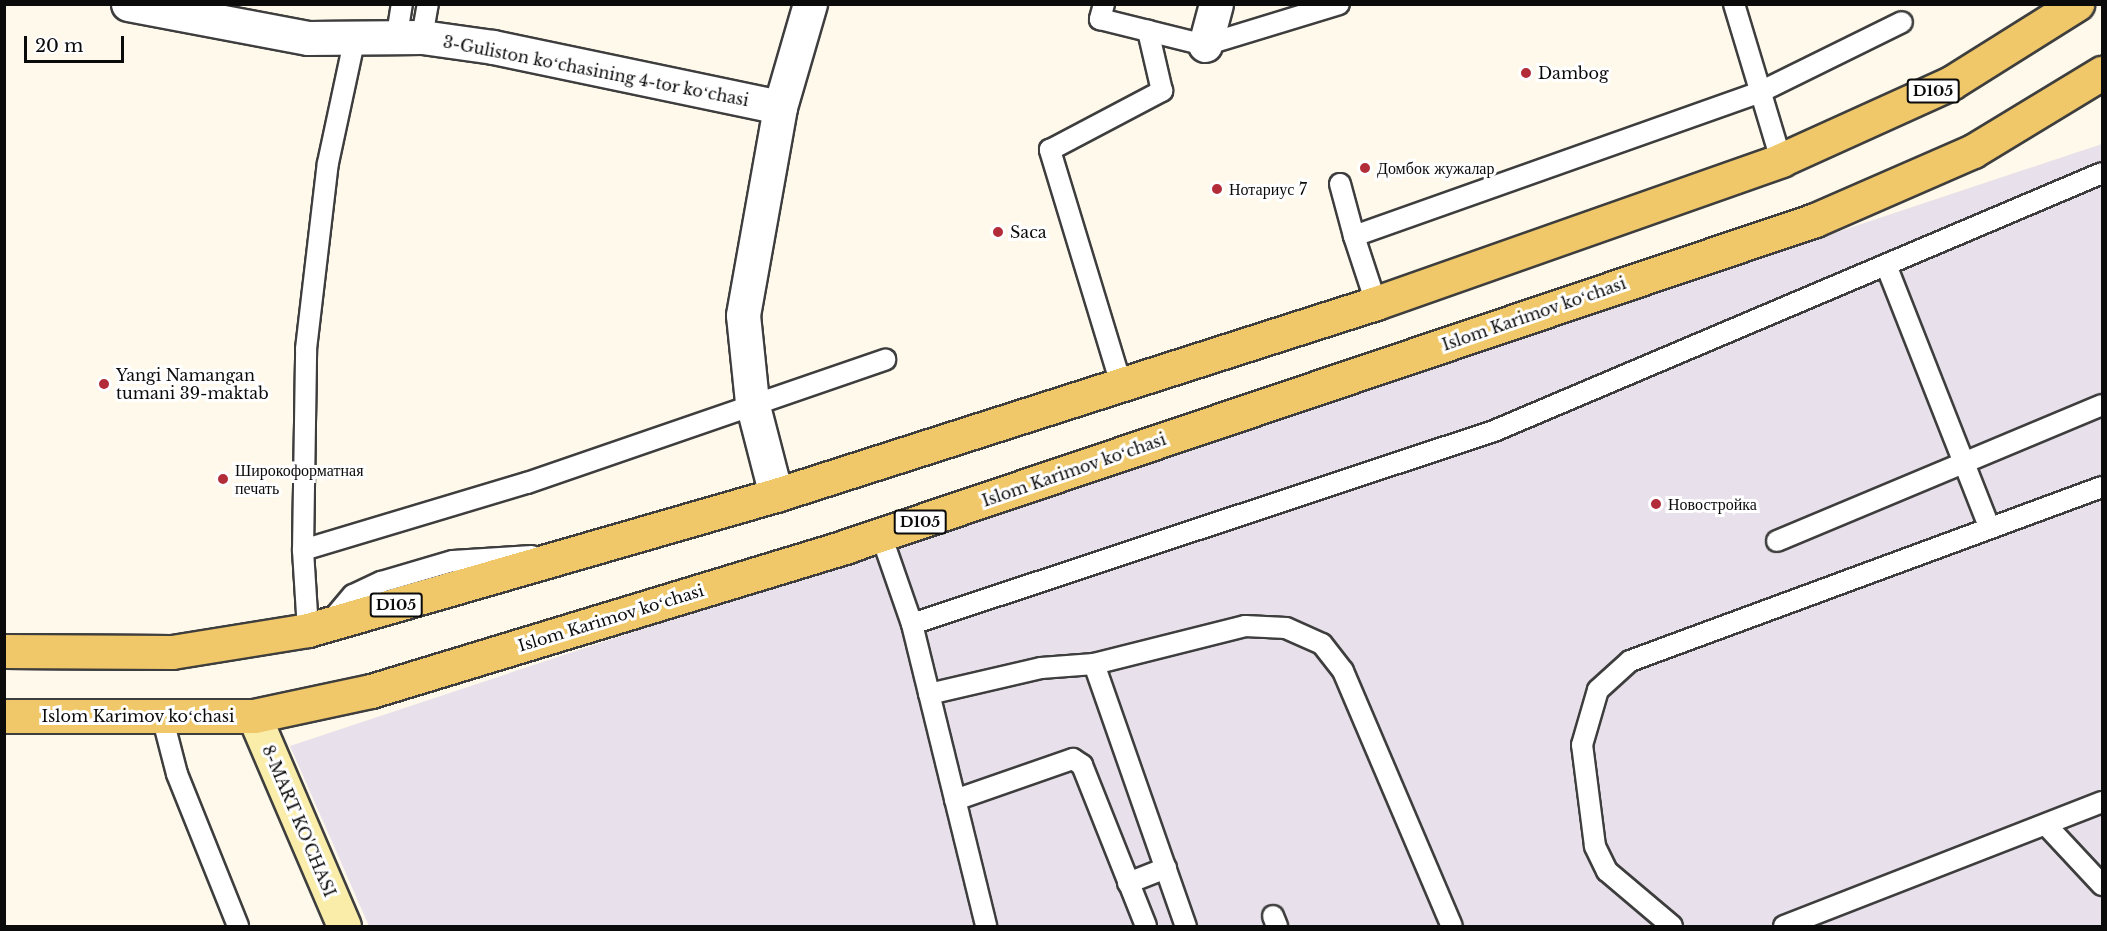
<!DOCTYPE html>
<meta charset="utf-8">
<style>
body{margin:0}
#map{position:relative;width:2107px;height:931px;overflow:hidden;background:#fef9eb;font-family:"Libre Baskerville",serif}
div>[style]{position:absolute}
.industrial>*{inset:0;background:#e8e0ea}
.roads{filter:drop-shadow(2px 0 #3e3e3e) drop-shadow(-2px 0 #3e3e3e) drop-shadow(0 2px #3e3e3e) drop-shadow(0 -2px #3e3e3e)}
.lane>*{height:20px;margin:-10px;padding:0 10px;transform-origin:10px;border-radius:10px;background:#fff}
.street>*{height:33px;margin:-16.5px;padding:0 16.5px;transform-origin:16.5px;border-radius:16.5px;background:#fff}
.secondary>*{height:33px;margin:-16.5px;padding:0 16.5px;transform-origin:16.5px;border-radius:16.5px;background:#faedaa}
.primary>*{height:33px;margin:-16.5px;padding:0 16.5px;transform-origin:16.5px;border-radius:16.5px;background:#f0c869}
.dots>*{width:16px;height:16px;translate:-50% -50%;box-sizing:border-box;border:3px solid #fff;border-radius:50%}
span{translate:-50% -50%;white-space:nowrap;text-align:center;line-height:1.15;-webkit-text-stroke:6px #fff;paint-order:stroke}
.shield-label span{padding:2px 4px;background:#fff;border:2px solid;border-radius:4px;-webkit-text-stroke-width:0}
.shield-label{font-size:15px;color:#0b0b0b;font-weight:700}
.street-label{font-size:16px;color:#0b0b0b}
.poi-label{font-size:16px;color:#0b0b0b}
.left{translate:0 -50%;text-align:left}
.frame{position:absolute;inset:0;border:6px solid #0b0b0b;pointer-events:none}
.scale{position:absolute;left:24px;top:36px;width:100px;height:27px;box-sizing:border-box;border:3px solid #0b0b0b;border-top:0;padding-left:8px;font-size:18px;line-height:21px;white-space:nowrap;color:#0b0b0b;-webkit-text-stroke:4px #fff;paint-order:stroke}
</style>
<div id="map">
<div class="industrial">
<div style="clip-path:polygon(2102px 144px,2102px 926px,369px 926px,290px 746px)"></div>
</div>
<div class="roads">
<div class="lane">
<div style="left:1104px;top:4px;width:16px;rotate:105deg"></div>
<div style="left:1100px;top:19px;width:108px;rotate:13.9deg"></div>
<div style="left:1205px;top:45px;width:140px;rotate:-17deg"></div>
<div style="left:1734px;top:4px;width:163px;rotate:73.2deg"></div>
<div style="left:422px;top:37px;width:34px;rotate:-80deg"></div>
<div style="left:396px;top:41px;width:37px;rotate:-81deg"></div>
<div style="left:1340px;top:184px;width:54px;rotate:74.9deg"></div>
<div style="left:1886px;top:265px;width:282px;rotate:68.5deg"></div>
<div style="left:1376px;top:303px;width:71px;rotate:-108.2deg"></div>
<div style="left:1354px;top:236px;width:431px;rotate:-19.5deg"></div>
<div style="left:1760px;top:92px;width:158px;rotate:-26.2deg"></div>
<div style="left:1121px;top:384px;width:245px;rotate:-106.9deg"></div>
<div style="left:1050px;top:150px;width:127px;rotate:-27.8deg"></div>
<div style="left:1162px;top:91px;width:62px;rotate:-103.1deg"></div>
<div style="left:881px;top:535px;width:94px;rotate:70.8deg"></div>
<div style="left:912px;top:624px;width:311px;rotate:76.2deg"></div>
<div style="left:1777px;top:541px;width:352px;rotate:-22.7deg"></div>
<div style="left:303px;top:550px;width:234px;rotate:-16.7deg"></div>
<div style="left:527px;top:483px;width:379px;rotate:-19deg"></div>
<div style="left:331px;top:621px;width:34px;rotate:-50deg"></div>
<div style="left:353px;top:595px;width:31px;rotate:-25deg"></div>
<div style="left:381px;top:582px;width:75px;rotate:-16.3deg"></div>
<div style="left:453px;top:561px;width:79px;rotate:-3.6deg"></div>
<div style="left:912px;top:624px;width:613px;rotate:-18.35deg"></div>
<div style="left:1494px;top:431px;width:660px;rotate:-22.99deg"></div>
<div style="left:308px;top:630px;width:80px;rotate:-93.6deg"></div>
<div style="left:303px;top:550px;width:201px;rotate:-89.1deg"></div>
<div style="left:306px;top:349px;width:187px;rotate:-83.3deg"></div>
<div style="left:328px;top:163px;width:129px;rotate:-77.9deg"></div>
<div style="left:1094px;top:664px;width:278px;rotate:70.7deg"></div>
<div style="left:929px;top:694px;width:115px;rotate:-13.1deg"></div>
<div style="left:1041px;top:668px;width:53px;rotate:-4.3deg"></div>
<div style="left:1094px;top:664px;width:156px;rotate:-14.1deg"></div>
<div style="left:1245px;top:626px;width:41px;rotate:2.8deg"></div>
<div style="left:1286px;top:628px;width:39px;rotate:24deg"></div>
<div style="left:1322px;top:644px;width:34px;rotate:52deg"></div>
<div style="left:1343px;top:671px;width:277px;rotate:66.9deg"></div>
<div style="left:162px;top:716px;width:60px;rotate:75.5deg"></div>
<div style="left:177px;top:774px;width:164px;rotate:68.1deg"></div>
<div style="left:955px;top:800px;width:125px;rotate:-19.2deg"></div>
<div style="left:1073px;top:759px;width:11px;rotate:34deg"></div>
<div style="left:1082px;top:765px;width:173px;rotate:68.3deg"></div>
<div style="left:2047px;top:826px;width:81px;rotate:47deg"></div>
<div style="left:1128px;top:883px;width:41px;rotate:-21.5deg"></div>
<div style="left:1273px;top:916px;width:11px;rotate:68deg"></div>
<div style="left:1672px;top:926px;width:85px;rotate:-139.8deg"></div>
<div style="left:1607px;top:871px;width:28px;rotate:-116deg"></div>
<div style="left:1595px;top:846px;width:102px;rotate:-97.3deg"></div>
<div style="left:1582px;top:745px;width:57px;rotate:-73.8deg"></div>
<div style="left:1598px;top:690px;width:43px;rotate:-42.2deg"></div>
<div style="left:1630px;top:661px;width:503px;rotate:-20.24deg"></div>
<div style="left:1784px;top:926px;width:341px;rotate:-21.3deg"></div>
</div>
<div class="street">
<div style="left:128px;top:4px;width:183px;rotate:10.7deg"></div>
<div style="left:308px;top:38px;width:114px;rotate:-0.5deg"></div>
<div style="left:422px;top:37px;width:72px;rotate:8deg"></div>
<div style="left:493px;top:47px;width:293px;rotate:11.8deg"></div>
<div style="left:1205px;top:45px;width:42px;rotate:-75deg"></div>
<div style="left:776px;top:495px;width:96px;rotate:-104.5deg"></div>
<div style="left:752px;top:402px;width:87px;rotate:-95.9deg"></div>
<div style="left:743px;top:315px;width:211px;rotate:-79.9deg"></div>
<div style="left:780px;top:107px;width:107px;rotate:-73.8deg"></div>
</div>
<div class="secondary">
<div style="left:254px;top:716px;width:228px;rotate:66.8deg"></div>
</div>
<div class="primary">
<div style="left:4px;top:651px;width:168px;rotate:0.3deg"></div>
<div style="left:172px;top:652px;width:138px;rotate:-9.2deg"></div>
<div style="left:308px;top:630px;width:487px;rotate:-16.1deg"></div>
<div style="left:776px;top:495px;width:630px;rotate:-17.74deg"></div>
<div style="left:1376px;top:303px;width:430px;rotate:-19.4deg"></div>
<div style="left:1781px;top:160px;width:187px;rotate:-24.4deg"></div>
<div style="left:1951px;top:83px;width:149px;rotate:-32.1deg"></div>
<div style="left:4px;top:716px;width:250px"></div>
<div style="left:254px;top:716px;width:120px;rotate:-12.1deg"></div>
<div style="left:371px;top:691px;width:498px;rotate:-16.9deg"></div>
<div style="left:847px;top:546px;width:1021px;rotate:-18.61deg"></div>
<div style="left:1815px;top:220px;width:172px;rotate:-23.6deg"></div>
<div style="left:1973px;top:151px;width:151px;rotate:-31.2deg"></div>
</div>
</div>
<div class="dots">
<div style="left:1526px;top:73px;background:#b22c3a"></div>
<div style="left:1365px;top:168px;background:#b22c3a"></div>
<div style="left:1217px;top:189px;background:#b22c3a"></div>
<div style="left:998px;top:232px;background:#b22c3a"></div>
<div style="left:104px;top:384px;background:#b22c3a"></div>
<div style="left:223px;top:479px;background:#b22c3a"></div>
<div style="left:1656px;top:504px;background:#b22c3a"></div>
</div>
<div class="shield-label">
<span style="left:1933px;top:91px">D105</span>
<span style="left:920px;top:522px">D105</span>
<span style="left:396px;top:605px">D105</span>
</div>
<div class="street-label">
<span style="left:596px;top:71px;rotate:11deg">3-Guliston koʻchasining 4-tor koʻchasi</span>
<span style="left:1534px;top:314px;rotate:-19deg">Islom Karimov koʻchasi</span>
<span style="left:1074px;top:470px;rotate:-19deg">Islom Karimov koʻchasi</span>
<span style="left:611px;top:618px;rotate:-17deg">Islom Karimov koʻchasi</span>
<span style="left:138px;top:716px">Islom Karimov koʻchasi</span>
<span style="left:299px;top:821px;rotate:67deg">8-MART KO'CHASI</span>
</div>
<div class="poi-label">
<span class="left" style="left:1538px;top:73px">Dambog</span>
<span class="left" style="left:1377px;top:168px">Домбок жужалар</span>
<span class="left" style="left:1229px;top:189px">Нотариус 7</span>
<span class="left" style="left:1010px;top:232px">Saca</span>
<span class="left" style="left:116px;top:384px">Yangi Namangan<br>tumani 39-maktab</span>
<span class="left" style="left:235px;top:479px">Широкоформатная<br>печать</span>
<span class="left" style="left:1668px;top:504px">Новостройка</span>
</div>
<div class="frame"></div>
<div class="scale">20 m</div>
</div>
